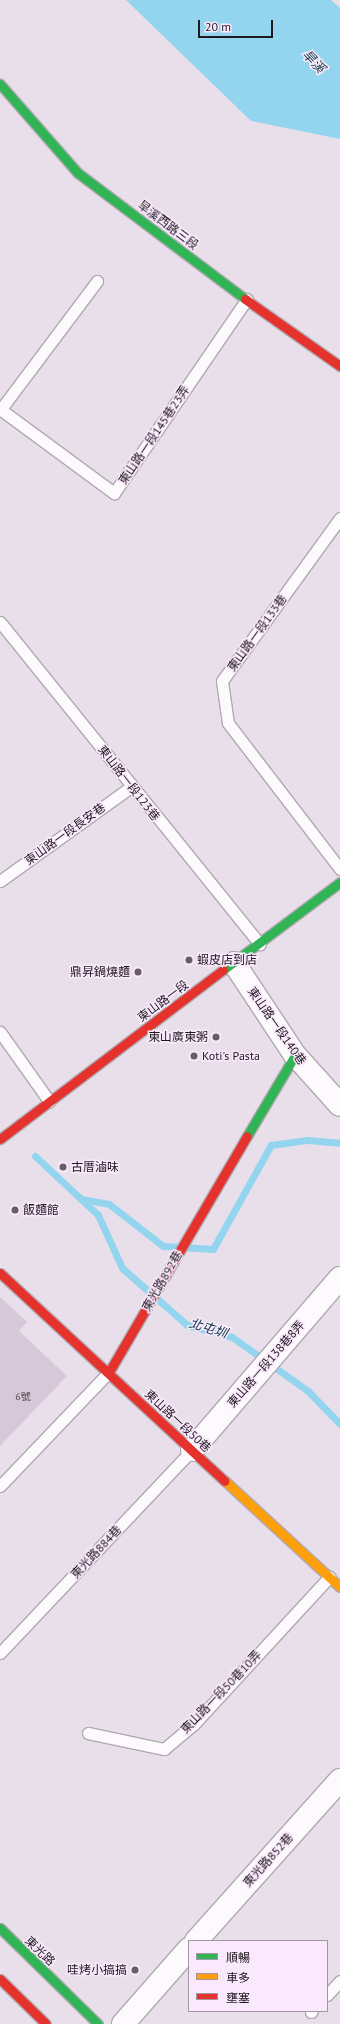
<!DOCTYPE html>
<meta charset="utf-8">
<style>
body{margin:0}
#map{position:relative;width:340px;height:2024px;overflow:hidden;background:#e9dfea;font-family:"PT Sans","Noto Sans TC",sans-serif}
div>[style]{position:absolute}
.water>*{inset:0;background:#93d5ee}
.stream>*{height:7px;margin:-3.5px;padding:0 3.5px;transform-origin:3.5px;border-radius:3.5px;background:#93d5ee}
.building>*{inset:0;background:#d6c8d8}
.roads{filter:drop-shadow(1px 0 #b0a9b1) drop-shadow(-1px 0 #b0a9b1) drop-shadow(0 1px #b0a9b1) drop-shadow(0 -1px #b0a9b1)}
.lane>*{height:11px;margin:-5.5px;padding:0 5.5px;transform-origin:5.5px;border-radius:5.5px;background:#fcfafc}
.street>*{height:22px;margin:-11px;padding:0 11px;transform-origin:11px;border-radius:11px;background:#fcfafc}
.fast>*{height:9px;margin:-4.5px;padding:0 4.5px;transform-origin:4.5px;border-radius:4.5px;background:#30b455}
.slow>*{height:9px;margin:-4.5px;padding:0 4.5px;transform-origin:4.5px;border-radius:4.5px;background:#ff9f0a}
.jam>*{height:9px;margin:-4.5px;padding:0 4.5px;transform-origin:4.5px;border-radius:4.5px;background:#e5322d}
.dots>*{width:11px;height:11px;translate:-50% -50%;box-sizing:border-box;border:2px solid #fae9fc;border-radius:50%}
span{translate:-50% -50%;white-space:nowrap;text-align:center;line-height:1.15;-webkit-text-stroke:3px #fae9fc;paint-order:stroke}
.number-label{font-size:10px;color:#504750}
.number-label span{-webkit-text-stroke-width:0}
.street-label{font-size:12px;color:#1f181f}
.poi-label{font-size:12px;color:#1f181f}
.left{translate:0 -50%;text-align:left}
.right{translate:-100% -50%;text-align:right}
.water-label{font-size:13px;color:#0a3946;font-style:italic}
.legend{position:absolute;left:188px;top:1940px;width:140px;height:72px;box-sizing:border-box;background:#fae9fc;border:1px solid #a295a4;margin:0;padding:5px 7px;list-style:none;font-size:12px;color:#1f181f}
.legend li{display:flex;align-items:center;gap:8px;height:20px}
.legend b{width:20px;border:1px solid #a295a4}
.scale{position:absolute;left:198px;top:20px;width:75px;height:18px;box-sizing:border-box;border:2px solid #1f181f;border-top:0;padding-left:5px;font-size:12px;line-height:14px;white-space:nowrap;color:#1f181f;-webkit-text-stroke:3px #fae9fc;paint-order:stroke}
</style>
<div id="map">
<div class="water">
<div style="clip-path:polygon(126px 0,331px 0,340px 8px,340px 139px,251px 121px)"></div>
</div>
<div class="stream">
<div style="left:35px;top:1156px;width:86px;rotate:43.1deg"></div>
<div style="left:98px;top:1215px;width:58px;rotate:65.6deg"></div>
<div style="left:122px;top:1268px;width:86px;rotate:41.2deg"></div>
<div style="left:187px;top:1325px;width:47px;rotate:14.9deg"></div>
<div style="left:232px;top:1337px;width:93px;rotate:35.4deg"></div>
<div style="left:308px;top:1391px;width:46px;rotate:45.9deg"></div>
<div style="left:81px;top:1199px;width:28px;rotate:10deg"></div>
<div style="left:109px;top:1204px;width:68px;rotate:37.9deg"></div>
<div style="left:163px;top:1246px;width:50px;rotate:3.4deg"></div>
<div style="left:213px;top:1249px;width:119px;rotate:-60.9deg"></div>
<div style="left:271px;top:1145px;width:37px;rotate:-8deg"></div>
<div style="left:308px;top:1140px;width:32px;rotate:5deg"></div>
</div>
<div class="building">
<div style="clip-path:polygon(0 1297px,27px 1322px,19px 1331px,67px 1376px,0 1446px)"></div>
</div>
<div class="roads">
<div class="lane">
<div style="left:0;top:409px;width:142px;rotate:36.4deg"></div>
<div style="left:114px;top:493px;width:235px;rotate:-55.6deg"></div>
<div style="left:1px;top:409px;width:160px;rotate:-53.1deg"></div>
<div style="left:340px;top:518px;width:201px;rotate:125.9deg"></div>
<div style="left:222px;top:681px;width:42px;rotate:81.9deg"></div>
<div style="left:228px;top:723px;width:184px;rotate:52.5deg"></div>
<div style="left:0;top:622px;width:414px;rotate:51.1deg"></div>
<div style="left:0;top:881px;width:161px;rotate:-35.7deg"></div>
<div style="left:0;top:1032px;width:85px;rotate:54.6deg"></div>
<div style="left:0;top:1486px;width:158px;rotate:-46.3deg"></div>
<div style="left:0;top:1653px;width:279px;rotate:-46.6deg"></div>
<div style="left:88px;top:1733px;width:78px;rotate:11.9deg"></div>
<div style="left:164px;top:1749px;width:39px;rotate:-40deg"></div>
<div style="left:194px;top:1724px;width:200px;rotate:-47.4deg"></div>
<div style="left:327px;top:1995px;width:19px;rotate:-47deg"></div>
<div style="left:311px;top:2012px;width:1px;rotate:-45deg"></div>
</div>
<div class="street">
<div style="left:234px;top:963px;width:110px;rotate:56.5deg"></div>
<div style="left:295px;top:1055px;width:67px;rotate:48deg"></div>
<div style="left:192px;top:1450px;width:227px;rotate:-49.3deg"></div>
<div style="left:196px;top:1941px;width:216px;rotate:-48.2deg"></div>
<div style="left:123px;top:2024px;width:100px;rotate:-48.7deg"></div>
</div>
<div class="fast">
<div style="left:0;top:84px;width:118px;rotate:48.8deg"></div>
<div style="left:78px;top:173px;width:209px;rotate:37deg"></div>
<div style="left:223px;top:970px;width:146px;rotate:-36.9deg"></div>
<div style="left:247px;top:1136px;width:94px;rotate:-59.3deg"></div>
<div style="left:0;top:1928px;width:137px;rotate:44.4deg"></div>
</div>
<div class="slow">
<div style="left:225px;top:1481px;width:156px;rotate:42.7deg"></div>
</div>
<div class="jam">
<div style="left:245px;top:299px;width:116px;rotate:35.2deg"></div>
<div style="left:0;top:1139px;width:280px;rotate:-37.2deg"></div>
<div style="left:0;top:1273px;width:306px;rotate:42.8deg"></div>
<div style="left:109px;top:1372px;width:273px;rotate:-59.7deg"></div>
<div style="left:0;top:1979px;width:64px;rotate:44.4deg"></div>
</div>
</div>
<div class="dots">
<div style="left:189px;top:960px;background:#665e66"></div>
<div style="left:138px;top:972px;background:#665e66"></div>
<div style="left:216px;top:1037px;background:#665e66"></div>
<div style="left:194px;top:1056px;background:#665e66"></div>
<div style="left:63px;top:1167px;background:#665e66"></div>
<div style="left:15px;top:1210px;background:#665e66"></div>
<div style="left:135px;top:1970px;background:#665e66"></div>
</div>
<div class="number-label">
<span style="left:23px;top:1397px">6號</span>
</div>
<div class="street-label">
<span style="left:168px;top:225px;rotate:37deg">旱溪西路三段</span>
<span style="left:154px;top:435px;rotate:-56deg">東山路一段145巷23弄</span>
<span style="left:257px;top:633px;rotate:-54deg">東山路一段133巷</span>
<span style="left:129px;top:783px;rotate:52deg">東山路一段123巷</span>
<span style="left:65px;top:834px;rotate:-36deg">東山路一段長安巷</span>
<span style="left:163px;top:1001px;rotate:-37deg">東山路一段</span>
<span style="left:277px;top:1026px;rotate:55deg">東山路一段140巷</span>
<span style="left:162px;top:1281px;rotate:-60deg">東光路892巷</span>
<span style="left:266px;top:1364px;rotate:-49deg">東山路一段138巷8弄</span>
<span style="left:178px;top:1421px;rotate:43deg">東山路一段50巷</span>
<span style="left:96px;top:1552px;rotate:-47deg">東光路884巷</span>
<span style="left:221px;top:1692px;rotate:-46deg">東山路一段50巷10弄</span>
<span style="left:268px;top:1860px;rotate:-48deg">東光路852巷</span>
<span style="left:40px;top:1951px;rotate:44deg">東光路</span>
</div>
<div class="poi-label">
<span class="left" style="left:197px;top:960px">蝦皮店到店</span>
<span class="right" style="left:130px;top:972px">鼎昇鍋燒麵</span>
<span class="right" style="left:208px;top:1037px">東山廣東粥</span>
<span class="left" style="left:202px;top:1056px">Koti's Pasta</span>
<span class="left" style="left:71px;top:1167px">古厝滷味</span>
<span class="left" style="left:23px;top:1210px">飯麵館</span>
<span class="right" style="left:127px;top:1970px">哇烤小搞搞</span>
</div>
<div class="water-label">
<span style="left:313px;top:62px;rotate:46deg">旱溪</span>
<span style="left:208px;top:1329px;rotate:17deg">北屯圳</span>
</div>
<ul class="legend">
<li><b style="height:5px;background:#30b455"></b>順暢</li>
<li><b style="height:5px;background:#ff9f0a"></b>車多</li>
<li><b style="height:5px;background:#e5322d"></b>壅塞</li>
</ul>
<div class="scale">20 m</div>
</div>
